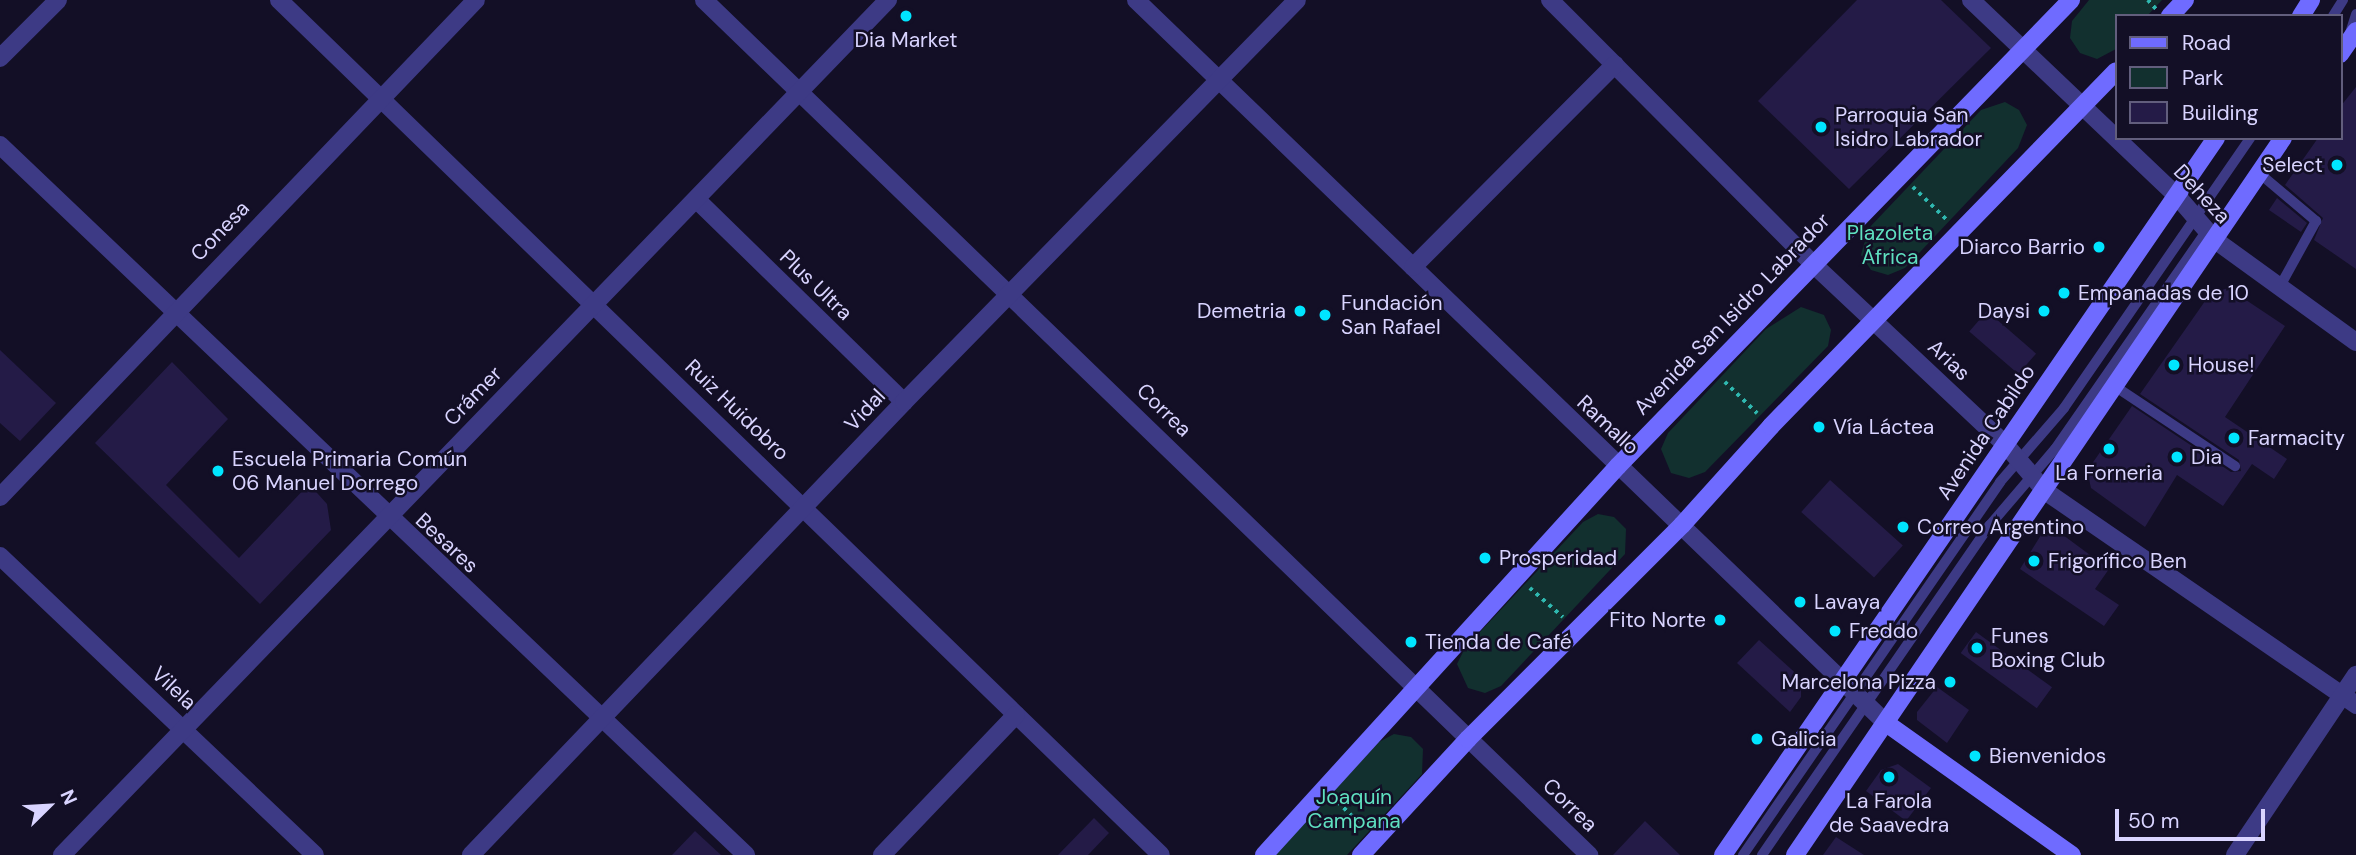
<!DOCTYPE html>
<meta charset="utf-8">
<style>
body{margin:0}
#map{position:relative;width:2356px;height:855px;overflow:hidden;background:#130f26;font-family:"DM Sans",sans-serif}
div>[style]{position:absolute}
.green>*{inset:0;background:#12302f}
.building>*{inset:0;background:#241b47;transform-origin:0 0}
.path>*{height:3.5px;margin-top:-1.75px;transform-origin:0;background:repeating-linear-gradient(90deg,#2fb8b0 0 3.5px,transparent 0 8.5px)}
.lane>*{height:10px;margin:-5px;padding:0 5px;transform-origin:5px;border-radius:5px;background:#3d3a85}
.street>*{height:18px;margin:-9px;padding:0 9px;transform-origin:9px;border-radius:9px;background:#3d3a85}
.secondary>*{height:18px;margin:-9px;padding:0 9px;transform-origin:9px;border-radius:9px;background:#6f6bff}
.dots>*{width:19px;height:19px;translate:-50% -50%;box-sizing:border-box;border:4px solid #130f26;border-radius:50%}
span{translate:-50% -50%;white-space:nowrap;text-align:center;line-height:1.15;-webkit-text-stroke:5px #130f26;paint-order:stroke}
.poi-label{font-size:21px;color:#d9d4ff}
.left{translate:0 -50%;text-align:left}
.right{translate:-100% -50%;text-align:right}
.street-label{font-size:21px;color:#d9d4ff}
.park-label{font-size:21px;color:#5fe0c0}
.legend{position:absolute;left:2115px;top:14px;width:228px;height:126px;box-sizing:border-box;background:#130f26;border:2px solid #625e7d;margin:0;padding:9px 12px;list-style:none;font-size:21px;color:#d9d4ff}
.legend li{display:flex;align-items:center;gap:14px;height:35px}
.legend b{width:35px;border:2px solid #625e7d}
.north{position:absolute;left:14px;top:771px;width:70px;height:70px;-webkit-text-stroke:5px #130f26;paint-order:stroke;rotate:66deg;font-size:19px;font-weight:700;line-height:28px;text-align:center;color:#d9d4ff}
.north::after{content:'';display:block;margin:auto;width:24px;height:32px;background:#d9d4ff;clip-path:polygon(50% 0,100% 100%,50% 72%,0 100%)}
.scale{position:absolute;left:2115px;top:809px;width:150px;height:32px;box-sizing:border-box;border:4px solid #d9d4ff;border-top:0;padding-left:9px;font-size:21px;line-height:24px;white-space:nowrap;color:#d9d4ff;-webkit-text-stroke:5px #130f26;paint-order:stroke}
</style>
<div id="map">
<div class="green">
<div style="clip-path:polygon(2089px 0,2162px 0,2147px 16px,2116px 16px,2116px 49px,2097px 59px,2080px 53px,2070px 38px,2072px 21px)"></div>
<div style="clip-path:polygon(2005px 102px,2019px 110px,2027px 125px,2018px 148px,1905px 268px,1888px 275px,1871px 270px,1861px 255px,1868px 229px,1981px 110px)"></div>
<div style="clip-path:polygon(1801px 307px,1824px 315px,1831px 330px,1828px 346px,1705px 472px,1689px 478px,1671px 473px,1661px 449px,1668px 433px,1766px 329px)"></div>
<div style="clip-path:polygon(1598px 514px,1614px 517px,1626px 529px,1625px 554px,1501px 686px,1485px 693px,1468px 688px,1457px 664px,1465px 648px,1583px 522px)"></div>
<div style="clip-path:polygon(1394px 734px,1411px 737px,1423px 749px,1422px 774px,1347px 855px,1274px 855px,1379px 742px)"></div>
</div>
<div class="building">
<div style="clip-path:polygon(1857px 0,1941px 0,1991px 48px,1849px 189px,1758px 101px)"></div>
<div style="clip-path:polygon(2356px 87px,2356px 269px,2314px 240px,2323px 218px,2285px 185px,2318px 138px,2340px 138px,2340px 107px)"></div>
<div style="clip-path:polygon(2277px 198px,2307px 223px,2301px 232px,2269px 210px)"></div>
<div style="clip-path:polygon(2228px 288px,2285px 326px,2225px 417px,2287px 459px,2274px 479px,2252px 464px,2223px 506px,2177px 475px,2145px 527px,2091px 488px,2087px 471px,2132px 406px,2231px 472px,2241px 471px,2239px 460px,2140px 394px,2210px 294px)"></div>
<div style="left:1987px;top:311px;width:65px;height:27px;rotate:41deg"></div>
<div style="clip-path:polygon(0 350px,56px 403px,20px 441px,0 423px)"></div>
<div style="clip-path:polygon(172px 362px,228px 419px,166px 485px,239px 558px,309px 484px,327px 504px,331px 530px,260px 604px,95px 443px)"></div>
<div style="left:1830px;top:480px;width:98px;height:43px;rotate:42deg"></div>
<div style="clip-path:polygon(2041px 535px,2063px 535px,2109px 569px,2095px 589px,2119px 605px,2104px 626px,2020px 569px)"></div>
<div style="left:1976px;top:632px;width:94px;height:26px;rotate:36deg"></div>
<div style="clip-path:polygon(1759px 640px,1801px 678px,1801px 697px,1790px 712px,1737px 663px)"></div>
<div style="clip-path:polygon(1937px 687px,1969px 710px,1947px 743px,1917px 720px,1917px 712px)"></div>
<div style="clip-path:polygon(1898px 764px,1931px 788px,1906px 821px,1866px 791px,1881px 770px)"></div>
<div style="clip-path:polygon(1094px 818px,1109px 833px,1088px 855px,1058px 855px)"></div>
<div style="clip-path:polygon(1645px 821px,1680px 855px,1613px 855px)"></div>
<div style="clip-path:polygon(695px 831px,721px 855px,672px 855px)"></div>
<div style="clip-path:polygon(1836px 837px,1864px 855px,1823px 855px)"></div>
</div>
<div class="path">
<div style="left:2148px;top:0;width:12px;rotate:48deg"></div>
<div style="left:1913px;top:187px;width:47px;rotate:44.1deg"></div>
<div style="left:1725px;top:382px;width:45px;rotate:44.1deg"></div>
<div style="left:1530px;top:588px;width:44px;rotate:41.3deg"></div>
<div style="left:1338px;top:802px;width:34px;rotate:45deg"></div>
</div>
<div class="lane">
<div style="left:2333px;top:16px;width:19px;rotate:-58deg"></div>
<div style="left:2350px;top:33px;width:20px;rotate:-72deg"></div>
<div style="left:2259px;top:173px;width:75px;rotate:40.1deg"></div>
<div style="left:2316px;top:221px;width:77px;rotate:118.9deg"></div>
<div style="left:2116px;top:387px;width:143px;rotate:33.6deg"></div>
<div style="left:1743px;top:855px;width:453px;rotate:-55.4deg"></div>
<div style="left:2000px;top:482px;width:98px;rotate:-49.1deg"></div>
<div style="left:2064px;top:408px;width:328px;rotate:-55.4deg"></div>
<div style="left:1762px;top:855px;width:401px;rotate:-55.4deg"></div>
<div style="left:1990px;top:525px;width:100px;rotate:-49.5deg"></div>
<div style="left:2055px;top:449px;width:268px;rotate:-55.2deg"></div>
</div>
<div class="street">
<div style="left:279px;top:0;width:1228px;rotate:44.11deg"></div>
<div style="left:704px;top:0;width:1231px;rotate:44.01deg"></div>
<div style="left:1136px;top:0;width:1042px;rotate:43.95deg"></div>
<div style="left:1550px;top:0;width:371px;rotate:45.1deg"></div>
<div style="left:1812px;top:263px;width:265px;rotate:43.2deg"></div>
<div style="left:2005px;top:444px;width:62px;rotate:49.6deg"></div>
<div style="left:2045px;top:491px;width:378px;rotate:34.5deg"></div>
<div style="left:1971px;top:0;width:284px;rotate:43.6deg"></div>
<div style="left:2177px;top:196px;width:58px;rotate:49.2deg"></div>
<div style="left:2215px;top:240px;width:174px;rotate:35.9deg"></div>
<div style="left:0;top:58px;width:82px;rotate:-45deg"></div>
<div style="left:0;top:145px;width:1030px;rotate:43.58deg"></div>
<div style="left:697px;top:200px;width:289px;rotate:44.3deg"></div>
<div style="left:1413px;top:267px;width:286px;rotate:-45.1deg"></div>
<div style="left:0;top:497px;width:688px;rotate:-46.24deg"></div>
<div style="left:0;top:556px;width:434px;rotate:43.5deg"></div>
<div style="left:62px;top:855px;width:1189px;rotate:-45.99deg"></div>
<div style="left:471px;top:855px;width:627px;rotate:-46.29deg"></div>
<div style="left:904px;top:402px;width:562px;rotate:-45.65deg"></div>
<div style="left:882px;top:855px;width:194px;rotate:-46.3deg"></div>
<div style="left:2235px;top:855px;width:217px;rotate:-56.1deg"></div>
</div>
<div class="secondary">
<div style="left:2170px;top:16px;width:22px;rotate:-47deg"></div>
<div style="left:2301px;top:16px;width:19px;rotate:-58deg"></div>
<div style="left:2340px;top:54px;width:28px;rotate:-55deg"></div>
<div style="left:1886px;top:723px;width:228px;rotate:35.4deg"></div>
<div style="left:1264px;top:855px;width:526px;rotate:-47.7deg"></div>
<div style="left:1618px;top:466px;width:650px;rotate:-45.81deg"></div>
<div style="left:1361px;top:855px;width:158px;rotate:-47.3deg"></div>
<div style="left:1468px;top:739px;width:303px;rotate:-45deg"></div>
<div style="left:1682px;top:525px;width:133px;rotate:-48deg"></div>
<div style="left:1771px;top:426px;width:495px;rotate:-45.8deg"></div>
<div style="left:1723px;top:855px;width:870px;rotate:-55.49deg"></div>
<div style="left:1795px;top:855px;width:867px;rotate:-55.76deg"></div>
</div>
<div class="dots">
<div style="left:906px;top:16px;background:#00e5ff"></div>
<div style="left:1821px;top:127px;background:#00e5ff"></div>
<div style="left:2337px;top:165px;background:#00e5ff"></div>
<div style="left:2099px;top:247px;background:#00e5ff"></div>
<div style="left:2064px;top:293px;background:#00e5ff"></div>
<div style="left:1300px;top:311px;background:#00e5ff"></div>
<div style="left:2044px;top:311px;background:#00e5ff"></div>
<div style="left:1325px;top:315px;background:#00e5ff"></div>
<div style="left:2174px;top:365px;background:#00e5ff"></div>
<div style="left:1819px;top:427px;background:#00e5ff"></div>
<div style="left:2234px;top:438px;background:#00e5ff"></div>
<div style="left:2109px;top:449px;background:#00e5ff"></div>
<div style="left:2177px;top:457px;background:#00e5ff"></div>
<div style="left:218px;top:471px;background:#00e5ff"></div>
<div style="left:1903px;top:527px;background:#00e5ff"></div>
<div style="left:1485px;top:558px;background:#00e5ff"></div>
<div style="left:2034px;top:561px;background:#00e5ff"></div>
<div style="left:1800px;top:602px;background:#00e5ff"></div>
<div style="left:1720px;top:620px;background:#00e5ff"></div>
<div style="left:1835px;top:631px;background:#00e5ff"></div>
<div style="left:1411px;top:642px;background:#00e5ff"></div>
<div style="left:1977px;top:648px;background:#00e5ff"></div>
<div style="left:1950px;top:682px;background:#00e5ff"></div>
<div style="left:1757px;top:739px;background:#00e5ff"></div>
<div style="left:1975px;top:756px;background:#00e5ff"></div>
<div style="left:1889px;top:777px;background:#00e5ff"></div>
</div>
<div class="poi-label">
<span style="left:906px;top:40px">Dia Market</span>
<span class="left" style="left:1835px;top:127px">Parroquia San<br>Isidro Labrador</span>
<span class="right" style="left:2323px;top:165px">Select</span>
<span class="right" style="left:2085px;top:247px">Diarco Barrio</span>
<span class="left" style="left:2078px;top:293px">Empanadas de 10</span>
<span class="left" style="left:1341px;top:315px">Fundación<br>San Rafael</span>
<span class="right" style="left:1286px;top:311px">Demetria</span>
<span class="right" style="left:2030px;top:311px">Daysi</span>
<span class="left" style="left:2188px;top:365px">House!</span>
<span class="left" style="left:1833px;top:427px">Vía Láctea</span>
<span class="left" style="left:2248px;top:438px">Farmacity</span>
<span class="left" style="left:2191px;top:457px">Dia</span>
<span class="left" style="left:232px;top:471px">Escuela Primaria Común<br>06 Manuel Dorrego</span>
<span style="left:2109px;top:473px">La Forneria</span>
<span class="left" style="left:1917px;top:527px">Correo Argentino</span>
<span class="left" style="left:1499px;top:558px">Prosperidad</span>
<span class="left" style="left:2048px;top:561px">Frigorífico Ben</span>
<span class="left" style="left:1814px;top:602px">Lavaya</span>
<span class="right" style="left:1706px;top:620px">Fito Norte</span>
<span class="left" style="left:1849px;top:631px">Freddo</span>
<span class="left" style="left:1991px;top:648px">Funes<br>Boxing Club</span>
<span class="left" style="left:1425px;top:642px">Tienda de Café</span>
<span class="right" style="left:1936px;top:682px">Marcelona Pizza</span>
<span class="left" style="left:1771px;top:739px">Galicia</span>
<span class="left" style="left:1989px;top:756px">Bienvenidos</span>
<span style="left:1889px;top:813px">La Farola<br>de Saavedra</span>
</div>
<div class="street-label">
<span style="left:2202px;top:194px;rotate:47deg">Deheza</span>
<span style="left:220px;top:231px;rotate:-46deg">Conesa</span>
<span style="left:816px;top:285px;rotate:44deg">Plus Ultra</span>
<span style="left:1732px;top:314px;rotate:-46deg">Avenida San Isidro Labrador</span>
<span style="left:1949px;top:360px;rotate:43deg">Arias</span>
<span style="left:473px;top:396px;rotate:-46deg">Crámer</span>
<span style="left:737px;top:410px;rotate:44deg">Ruiz Huidobro</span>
<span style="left:865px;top:410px;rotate:-47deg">Vidal</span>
<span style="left:1164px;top:410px;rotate:44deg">Correa</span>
<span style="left:1608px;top:425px;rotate:43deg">Ramallo</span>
<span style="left:1986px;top:432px;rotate:-56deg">Avenida Cabildo</span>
<span style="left:447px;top:543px;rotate:43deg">Besares</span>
<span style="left:174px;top:688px;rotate:43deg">Vilela</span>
<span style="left:1570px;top:805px;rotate:44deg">Correa</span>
</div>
<div class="park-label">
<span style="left:1890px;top:245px">Plazoleta<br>África</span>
<span style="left:1354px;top:809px">Joaquín<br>Campana</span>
</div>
<ul class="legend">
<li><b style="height:9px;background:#6f6bff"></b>Road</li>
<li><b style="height:19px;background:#12302f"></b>Park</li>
<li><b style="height:19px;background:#241b47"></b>Building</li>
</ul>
<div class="north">N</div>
<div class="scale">50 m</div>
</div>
